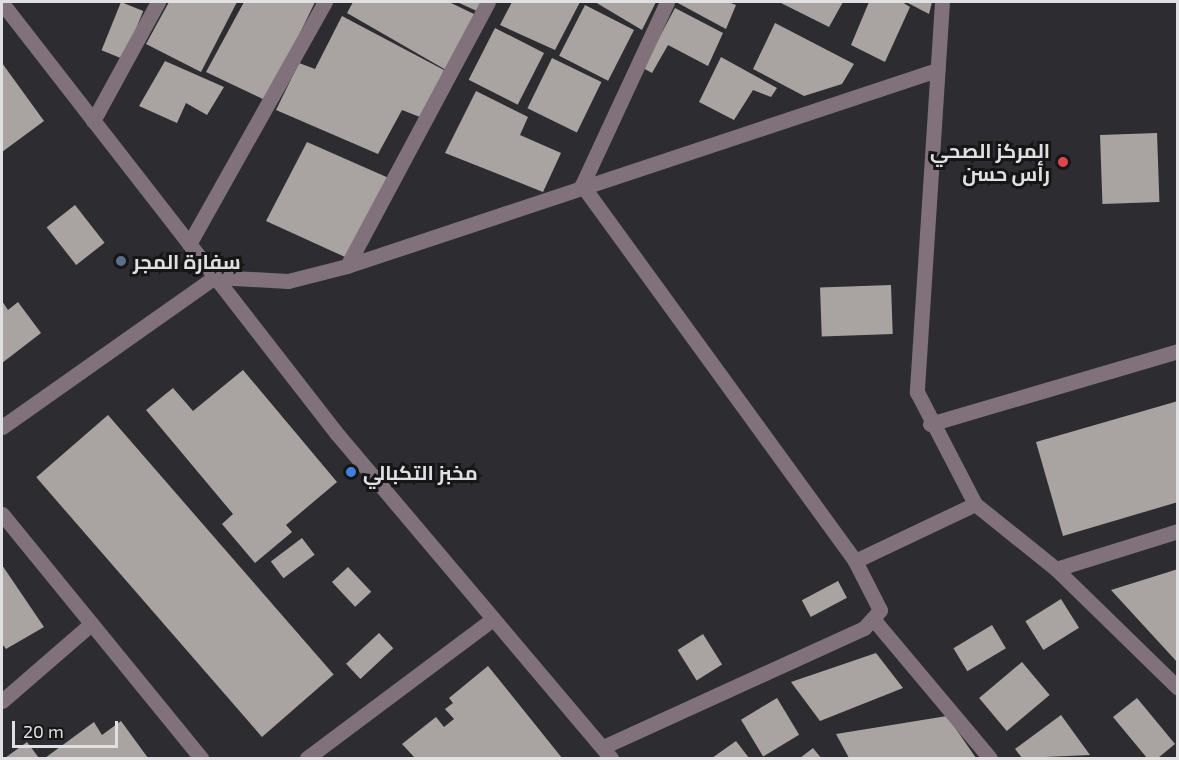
<!DOCTYPE html>
<meta charset="utf-8">
<style>
body{margin:0}
#map{position:relative;width:1179px;height:760px;overflow:hidden;background:#2d2d31;font-family:"Exo 2",Cairo,sans-serif}
div>[style]{position:absolute}
.building>*{inset:0;background:#a9a4a2;transform-origin:0 0}
.minor>*{height:15px;margin:-7.5px;padding:0 7.5px;transform-origin:7.5px;border-radius:7.5px;background:#80717a}
.dots>*{width:16px;height:16px;translate:-50% -50%;box-sizing:border-box;border:3px solid #161617;border-radius:50%}
span{translate:-50% -50%;white-space:nowrap;text-align:center;line-height:1.15;-webkit-text-stroke:6px #161617;paint-order:stroke}
.poi-label{font-size:20px;color:#e0e0e2;font-weight:700}
.right{translate:-100% -50%;text-align:right}
.left{translate:0 -50%;text-align:left}
.frame{position:absolute;inset:0;border:3px solid #e0e0e2;pointer-events:none}
.scale{position:absolute;left:12px;top:721px;width:106px;height:27px;box-sizing:border-box;border:3px solid #e0e0e2;border-top:0;padding-left:8px;font-size:18px;line-height:21px;white-space:nowrap;color:#e0e0e2;-webkit-text-stroke:4px #161617;paint-order:stroke}
</style>
<div id="map">
<div class="building">
<div style="left:121px;top:2px;width:24px;height:52px;rotate:22deg"></div>
<div style="clip-path:polygon(169px 2px,237px 2px,201px 72px,146px 44px)"></div>
<div style="clip-path:polygon(244px 2px,315px 2px,267px 101px,206px 72px)"></div>
<div style="clip-path:polygon(353px 2px,449px 2px,476px 15px,446px 70px,347px 13px)"></div>
<div style="clip-path:polygon(457px 2px,485px 2px,479px 12px)"></div>
<div style="clip-path:polygon(512px 2px,580px 2px,555px 50px,500px 25px)"></div>
<div style="clip-path:polygon(595px 2px,656px 2px,642px 30px)"></div>
<div style="clip-path:polygon(676px 2px,728px 2px,736px 5px,726px 29px)"></div>
<div style="clip-path:polygon(779px 2px,843px 2px,829px 27px)"></div>
<div style="clip-path:polygon(869px 2px,902px 2px,910px 7px,885px 62px,851px 45px)"></div>
<div style="clip-path:polygon(906px 2px,932px 2px,929px 14px)"></div>
<div style="left:585px;top:5px;width:55px;height:57px;rotate:27deg"></div>
<div style="clip-path:polygon(675px 8px,723px 33px,708px 66px,668px 45px,652px 73px,643px 68px)"></div>
<div style="clip-path:polygon(342px 16px,444px 70px,425px 119px,402px 110px,378px 154px,276px 110px,299px 63px,315px 69px)"></div>
<div style="clip-path:polygon(775px 23px,854px 64px,842px 84px,804px 96px,753px 69px)"></div>
<div style="left:495px;top:28px;width:55px;height:58px;rotate:27deg"></div>
<div style="clip-path:polygon(721px 57px,777px 88px,771px 97px,753px 90px,734px 120px,699px 102px)"></div>
<div style="left:552px;top:58px;width:55px;height:56px;rotate:26deg"></div>
<div style="clip-path:polygon(165px 61px,224px 87px,207px 115px,186px 103px,177px 123px,139px 106px)"></div>
<div style="clip-path:polygon(2px 63px,44px 121px,2px 152px)"></div>
<div style="clip-path:polygon(476px 91px,528px 117px,520px 135px,561px 153px,543px 192px,445px 153px)"></div>
<div style="left:1157px;top:133px;width:69px;height:57px;rotate:88deg"></div>
<div style="clip-path:polygon(307px 142px,391px 179px,345px 257px,266px 221px)"></div>
<div style="left:75px;top:205px;width:48px;height:36px;rotate:52deg"></div>
<div style="left:891px;top:285px;width:49px;height:71px;rotate:88deg"></div>
<div style="clip-path:polygon(2px 301px,8px 310px,18px 302px,41px 333px,2px 363px)"></div>
<div style="clip-path:polygon(243px 370px,337px 482px,286px 525px,292px 532px,255px 563px,222px 524px,233px 514px,146px 410px,173px 388px,193px 411px)"></div>
<div style="clip-path:polygon(1178px 401px,1178px 502px,1063px 536px,1036px 442px)"></div>
<div style="left:108px;top:415px;width:344px;height:95px;rotate:49deg"></div>
<div style="left:302px;top:538px;width:21px;height:39px;rotate:53deg"></div>
<div style="clip-path:polygon(2px 565px,44px 627px,6px 649px,2px 644px)"></div>
<div style="left:348px;top:567px;width:34px;height:22px;rotate:47deg"></div>
<div style="clip-path:polygon(1178px 569px,1178px 663px,1111px 590px)"></div>
<div style="left:838px;top:581px;width:19px;height:41px;rotate:62deg"></div>
<div style="left:1061px;top:599px;width:34px;height:42px;rotate:58deg"></div>
<div style="left:992px;top:625px;width:27px;height:45px;rotate:59deg"></div>
<div style="left:379px;top:633px;width:21px;height:45px;rotate:47deg"></div>
<div style="left:703px;top:634px;width:36px;height:30px;rotate:58deg"></div>
<div style="clip-path:polygon(876px 653px,903px 688px,820px 721px,791px 682px)"></div>
<div style="left:1022px;top:662px;width:43px;height:56px;rotate:50deg"></div>
<div style="clip-path:polygon(488px 666px,562px 758px,415px 758px,402px 744px,436px 717px,444px 727px,454px 719px,445px 709px,453px 703px,449px 698px)"></div>
<div style="left:777px;top:698px;width:43px;height:42px;rotate:59deg"></div>
<div style="clip-path:polygon(1137px 698px,1175px 744px,1158px 758px,1147px 758px,1113px 717px)"></div>
<div style="clip-path:polygon(1061px 715px,1090px 755px,1022px 758px,1015px 749px)"></div>
<div style="clip-path:polygon(947px 716px,976px 758px,849px 758px,836px 734px)"></div>
<div style="clip-path:polygon(121px 721px,148px 758px,45px 758px,94px 722px,102px 735px)"></div>
<div style="clip-path:polygon(736px 741px,749px 758px,712px 758px)"></div>
<div style="clip-path:polygon(27px 742px,39px 758px,5px 758px)"></div>
<div style="clip-path:polygon(813px 748px,821px 758px,800px 758px)"></div>
</div>
<div class="minor">
<div style="left:667px;top:2px;width:202px;rotate:114.9deg"></div>
<div style="left:582px;top:185px;width:465px;rotate:54deg"></div>
<div style="left:855px;top:561px;width:133px;rotate:-25.4deg"></div>
<div style="left:942px;top:2px;width:391px;rotate:93.7deg"></div>
<div style="left:917px;top:392px;width:126px;rotate:62.6deg"></div>
<div style="left:975px;top:504px;width:104px;rotate:38.7deg"></div>
<div style="left:1056px;top:569px;width:170px;rotate:44.3deg"></div>
<div style="left:2px;top:3px;width:547px;rotate:52.13deg"></div>
<div style="left:338px;top:435px;width:423px;rotate:49.8deg"></div>
<div style="left:93px;top:121px;width:136px;rotate:-61.4deg"></div>
<div style="left:189px;top:244px;width:278px;rotate:-60.7deg"></div>
<div style="left:347px;top:266px;width:299px;rotate:-61.9deg"></div>
<div style="left:930px;top:424px;width:259px;rotate:-16.4deg"></div>
<div style="left:2px;top:427px;width:261px;rotate:-35.2deg"></div>
<div style="left:215px;top:277px;width:73px;rotate:3.1deg"></div>
<div style="left:288px;top:281px;width:61px;rotate:-14.3deg"></div>
<div style="left:347px;top:266px;width:622px;rotate:-18.38deg"></div>
<div style="left:2px;top:514px;width:315px;rotate:50.8deg"></div>
<div style="left:1056px;top:569px;width:128px;rotate:-17.3deg"></div>
<div style="left:874px;top:620px;width:180px;rotate:50deg"></div>
<div style="left:2px;top:701px;width:118px;rotate:-40.9deg"></div>
<div style="left:603px;top:747px;width:287px;rotate:-24.5deg"></div>
<div style="left:864px;top:628px;width:24px;rotate:-48deg"></div>
<div style="left:880px;top:610px;width:55px;rotate:-117deg"></div>
<div style="left:307px;top:758px;width:232px;rotate:-36.8deg"></div>
</div>
<div class="dots">
<div style="left:1063px;top:162px;background:#e0444e"></div>
<div style="left:121px;top:261px;background:#5c6f8a"></div>
<div style="left:351px;top:472px;background:#3f7fe0"></div>
</div>
<div class="poi-label">
<span class="right" style="left:1050px;top:162px">المركز الصحي<br>رأس حسن</span>
<span class="left" style="left:133px;top:261px">سفارة المجر</span>
<span class="left" style="left:363px;top:472px">مخبز التكبالي</span>
</div>
<div class="frame"></div>
<div class="scale">20 m</div>
</div>
